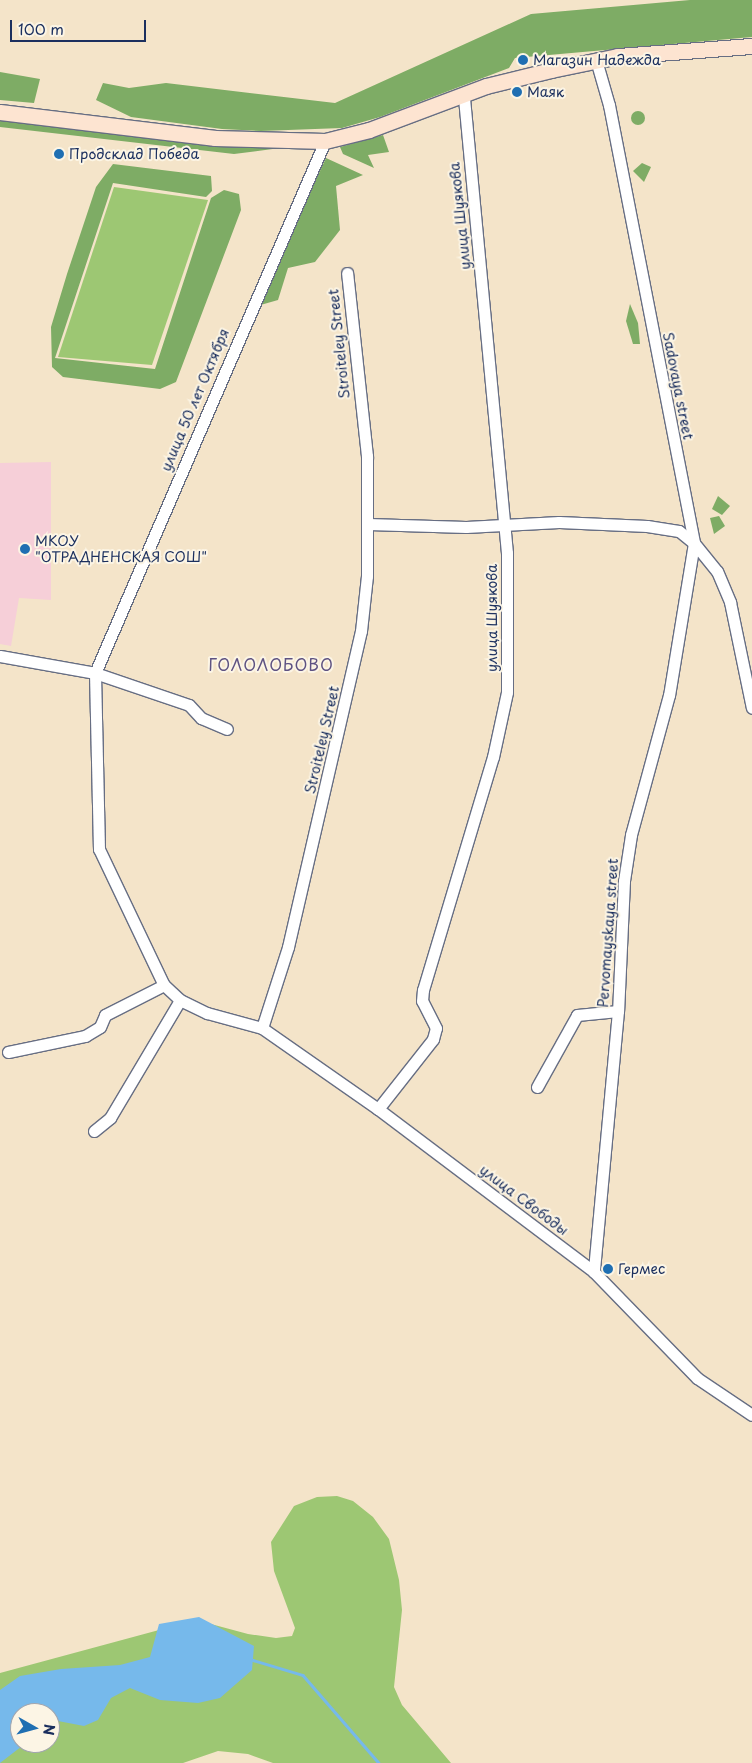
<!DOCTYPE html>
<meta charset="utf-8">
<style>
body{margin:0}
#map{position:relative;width:752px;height:1763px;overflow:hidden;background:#f4e4c9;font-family:"Playpen Sans",sans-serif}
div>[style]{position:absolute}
.built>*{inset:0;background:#f6cfd8}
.green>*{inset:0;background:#9dc773}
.forest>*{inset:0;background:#7eac65}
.round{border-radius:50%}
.water>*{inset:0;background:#76b9eb}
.stream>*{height:2.5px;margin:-1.25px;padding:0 1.25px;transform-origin:1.25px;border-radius:1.25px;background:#76b9eb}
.roads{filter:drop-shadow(1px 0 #676e83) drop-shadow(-1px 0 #676e83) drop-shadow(0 1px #676e83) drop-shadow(0 -1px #676e83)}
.street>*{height:11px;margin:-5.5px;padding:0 5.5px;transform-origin:5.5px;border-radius:5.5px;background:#fff}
.secondary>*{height:15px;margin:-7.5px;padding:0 7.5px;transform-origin:7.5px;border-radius:7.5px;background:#fde4d1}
.dots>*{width:14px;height:14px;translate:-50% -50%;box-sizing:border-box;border:2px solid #fcf5e5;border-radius:50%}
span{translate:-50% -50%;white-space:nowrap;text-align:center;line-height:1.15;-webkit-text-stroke:4px #fcf5e5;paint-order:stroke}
.poi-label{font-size:14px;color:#1b2f5e}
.left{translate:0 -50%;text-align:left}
.street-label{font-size:14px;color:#1b2f5e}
.quarter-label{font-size:16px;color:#5e5282;letter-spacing:1px}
.north{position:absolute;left:10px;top:1703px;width:50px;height:50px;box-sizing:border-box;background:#fcf5e5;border:1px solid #a2a6af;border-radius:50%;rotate:97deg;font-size:14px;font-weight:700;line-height:20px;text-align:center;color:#1b2f5e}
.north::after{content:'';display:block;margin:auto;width:18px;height:22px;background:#1f6fb2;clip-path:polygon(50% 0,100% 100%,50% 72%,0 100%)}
.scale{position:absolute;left:10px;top:20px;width:136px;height:22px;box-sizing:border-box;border:2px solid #1b2f5e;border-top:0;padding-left:6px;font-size:15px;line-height:18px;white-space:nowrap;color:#1b2f5e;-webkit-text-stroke:4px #fcf5e5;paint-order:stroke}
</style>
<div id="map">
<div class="built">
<div style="clip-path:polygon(51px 462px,51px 600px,19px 598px,11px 646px,0 644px,0 463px)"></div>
</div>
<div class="green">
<div style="clip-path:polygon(114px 187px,208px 200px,152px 365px,58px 357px)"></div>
<div style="clip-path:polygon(evenodd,337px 1496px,353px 1501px,373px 1517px,389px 1539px,399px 1580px,402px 1610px,394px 1687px,402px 1705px,451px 1763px,273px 1763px,248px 1754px,218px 1751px,183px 1763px,0 1763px,0 1673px,196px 1620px,248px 1634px,276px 1638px,292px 1636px,295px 1628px,274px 1571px,271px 1542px,294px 1506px,317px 1497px,337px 1496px,20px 1713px,50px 1713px,50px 1743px,20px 1743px,20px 1713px)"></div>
</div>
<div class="forest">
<div style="clip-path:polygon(690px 0,752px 0,752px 37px,515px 58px,509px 68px,380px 117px,342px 128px,261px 131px,222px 129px,131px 117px,96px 100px,103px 83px,129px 88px,166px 83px,335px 103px,531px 14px)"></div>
<div style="clip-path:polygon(0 72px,40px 79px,34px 103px,0 100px)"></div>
<div class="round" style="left:631px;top:111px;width:14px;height:14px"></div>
<div style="clip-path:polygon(0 118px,280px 148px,234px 154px,0 127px)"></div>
<div style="clip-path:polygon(383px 135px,389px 152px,368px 155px,374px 168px,343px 154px,340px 147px)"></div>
<div style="clip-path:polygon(326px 158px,363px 175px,336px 186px,340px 230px,315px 262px,288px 268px,278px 300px,257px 306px)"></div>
<div style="clip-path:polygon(642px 163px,651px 167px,644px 182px,633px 171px)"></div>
<div style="clip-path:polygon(113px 164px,211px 176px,212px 191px,206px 197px,113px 183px,55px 358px,155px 369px,211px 198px,224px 190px,239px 194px,241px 210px,176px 382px,160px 389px,63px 377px,52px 367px,51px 327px,67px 274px,96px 187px)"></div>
<div style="clip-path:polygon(630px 304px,638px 323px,640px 344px,633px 344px,626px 321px)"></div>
<div style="clip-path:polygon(718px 496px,730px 506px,722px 515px,712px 509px)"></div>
<div style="clip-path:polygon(719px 516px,725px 526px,714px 534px,710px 518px)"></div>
</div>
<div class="water">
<div style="clip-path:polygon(199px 1617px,254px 1646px,252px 1670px,220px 1698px,198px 1703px,160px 1700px,130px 1688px,111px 1698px,98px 1720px,84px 1726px,58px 1721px,50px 1730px,50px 1713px,20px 1713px,20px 1743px,26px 1743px,0 1763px,0 1690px,20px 1676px,61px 1669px,120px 1665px,150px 1657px,159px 1624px)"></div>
</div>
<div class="stream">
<div style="left:253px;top:1660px;width:52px;rotate:16.7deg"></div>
<div style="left:303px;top:1675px;width:116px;rotate:49.2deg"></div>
</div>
<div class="roads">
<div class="street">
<div style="left:596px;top:60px;width:47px;rotate:73.9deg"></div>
<div style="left:609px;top:105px;width:446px;rotate:79deg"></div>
<div style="left:694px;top:543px;width:36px;rotate:51deg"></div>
<div style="left:717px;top:571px;width:34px;rotate:67deg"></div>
<div style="left:730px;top:602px;width:108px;rotate:78.3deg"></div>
<div style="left:325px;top:141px;width:580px;rotate:113.38deg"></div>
<div style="left:95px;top:673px;width:176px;rotate:88.7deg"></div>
<div style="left:99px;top:849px;width:151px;rotate:64.5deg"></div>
<div style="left:164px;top:985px;width:22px;rotate:43deg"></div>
<div style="left:180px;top:1000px;width:30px;rotate:26deg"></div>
<div style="left:207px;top:1013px;width:57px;rotate:15.3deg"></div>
<div style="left:262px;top:1028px;width:141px;rotate:34.9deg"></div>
<div style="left:378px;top:1109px;width:271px;rotate:37deg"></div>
<div style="left:594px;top:1272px;width:148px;rotate:45.8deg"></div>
<div style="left:697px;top:1378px;width:66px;rotate:33.9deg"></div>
<div style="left:368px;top:524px;width:98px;rotate:1.8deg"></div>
<div style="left:466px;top:527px;width:93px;rotate:-3.1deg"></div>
<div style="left:559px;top:522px;width:88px;rotate:2.6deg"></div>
<div style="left:647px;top:526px;width:32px;rotate:9deg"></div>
<div style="left:679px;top:531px;width:19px;rotate:39deg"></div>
<div style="left:694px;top:543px;width:154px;rotate:99.3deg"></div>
<div style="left:669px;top:695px;width:145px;rotate:105.2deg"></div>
<div style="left:631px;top:835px;width:47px;rotate:98.7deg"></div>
<div style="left:624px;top:881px;width:130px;rotate:92.6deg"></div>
<div style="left:618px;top:1011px;width:262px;rotate:95.3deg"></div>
<div style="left:0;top:656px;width:97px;rotate:10.1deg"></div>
<div style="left:95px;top:673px;width:99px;rotate:18.8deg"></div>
<div style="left:189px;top:705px;width:18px;rotate:47deg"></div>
<div style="left:201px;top:718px;width:28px;rotate:23deg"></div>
<div style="left:262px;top:1028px;width:85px;rotate:-72.2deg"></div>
<div style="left:288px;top:947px;width:324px;rotate:-77deg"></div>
<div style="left:361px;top:631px;width:55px;rotate:-83.8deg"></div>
<div style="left:367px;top:576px;width:120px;rotate:-90deg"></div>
<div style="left:367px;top:456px;width:184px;rotate:-96.2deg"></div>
<div style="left:8px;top:1052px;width:79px;rotate:-11.7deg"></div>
<div style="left:85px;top:1036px;width:17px;rotate:-31deg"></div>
<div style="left:100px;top:1027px;width:13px;rotate:-67deg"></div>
<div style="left:105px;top:1015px;width:66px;rotate:-27deg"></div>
<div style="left:537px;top:1087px;width:82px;rotate:-60.9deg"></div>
<div style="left:577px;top:1015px;width:41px;rotate:-5.6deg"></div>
<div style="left:378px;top:1109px;width:89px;rotate:-51.8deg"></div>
<div style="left:433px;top:1039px;width:11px;rotate:-75deg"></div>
<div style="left:436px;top:1028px;width:30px;rotate:-117deg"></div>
<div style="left:422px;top:1001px;width:11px;rotate:-85deg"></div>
<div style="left:423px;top:990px;width:243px;rotate:-73.3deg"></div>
<div style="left:493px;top:757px;width:66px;rotate:-77.8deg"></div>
<div style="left:507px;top:692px;width:139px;rotate:-90deg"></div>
<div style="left:507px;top:553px;width:460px;rotate:-95.4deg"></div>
<div style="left:94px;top:1131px;width:21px;rotate:-39deg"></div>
<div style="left:110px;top:1118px;width:137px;rotate:-59.3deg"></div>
</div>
<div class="secondary">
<div style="left:0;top:112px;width:217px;rotate:6.9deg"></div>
<div style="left:215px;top:138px;width:110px;rotate:1.6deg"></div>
<div style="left:325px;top:141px;width:45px;rotate:-14deg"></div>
<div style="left:369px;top:130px;width:125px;rotate:-20.6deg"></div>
<div style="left:486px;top:86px;width:67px;rotate:-13.8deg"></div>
<div style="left:551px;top:70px;width:68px;rotate:-11.8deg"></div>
<div style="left:618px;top:56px;width:134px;rotate:-4.3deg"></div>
</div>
</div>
<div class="dots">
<div style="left:523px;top:60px;background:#1f6fb2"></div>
<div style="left:517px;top:92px;background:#1f6fb2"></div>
<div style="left:59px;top:154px;background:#1f6fb2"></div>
<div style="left:25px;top:549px;background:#1f6fb2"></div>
<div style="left:608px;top:1269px;background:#1f6fb2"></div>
</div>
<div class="poi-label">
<span class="left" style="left:533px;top:60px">Магазин Надежда</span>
<span class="left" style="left:527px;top:92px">Маяк</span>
<span class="left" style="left:69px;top:154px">Продсклад Победа</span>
<span class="left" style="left:35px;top:549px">МКОУ<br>"ОТРАДНЕНСКАЯ СОШ"</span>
<span class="left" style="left:618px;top:1269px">Гермес</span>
</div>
<div class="street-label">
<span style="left:460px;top:216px;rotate:-96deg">улица Шуякова</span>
<span style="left:339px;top:344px;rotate:-96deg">Stroiteley Street</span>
<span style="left:678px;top:386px;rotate:79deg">Sadovaya street</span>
<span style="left:195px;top:400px;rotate:-67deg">улица 50 лет Октября</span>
<span style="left:492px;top:618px;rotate:-90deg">улица Шуякова</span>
<span style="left:322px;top:740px;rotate:-77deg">Stroiteley Street</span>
<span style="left:608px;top:933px;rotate:-86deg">Pervomayskaya street</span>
<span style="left:524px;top:1200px;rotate:37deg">улица Свободы</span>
</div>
<div class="quarter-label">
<span style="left:271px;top:664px">ГОЛОЛОБОВО</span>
</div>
<div class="north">N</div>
<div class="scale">100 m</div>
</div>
